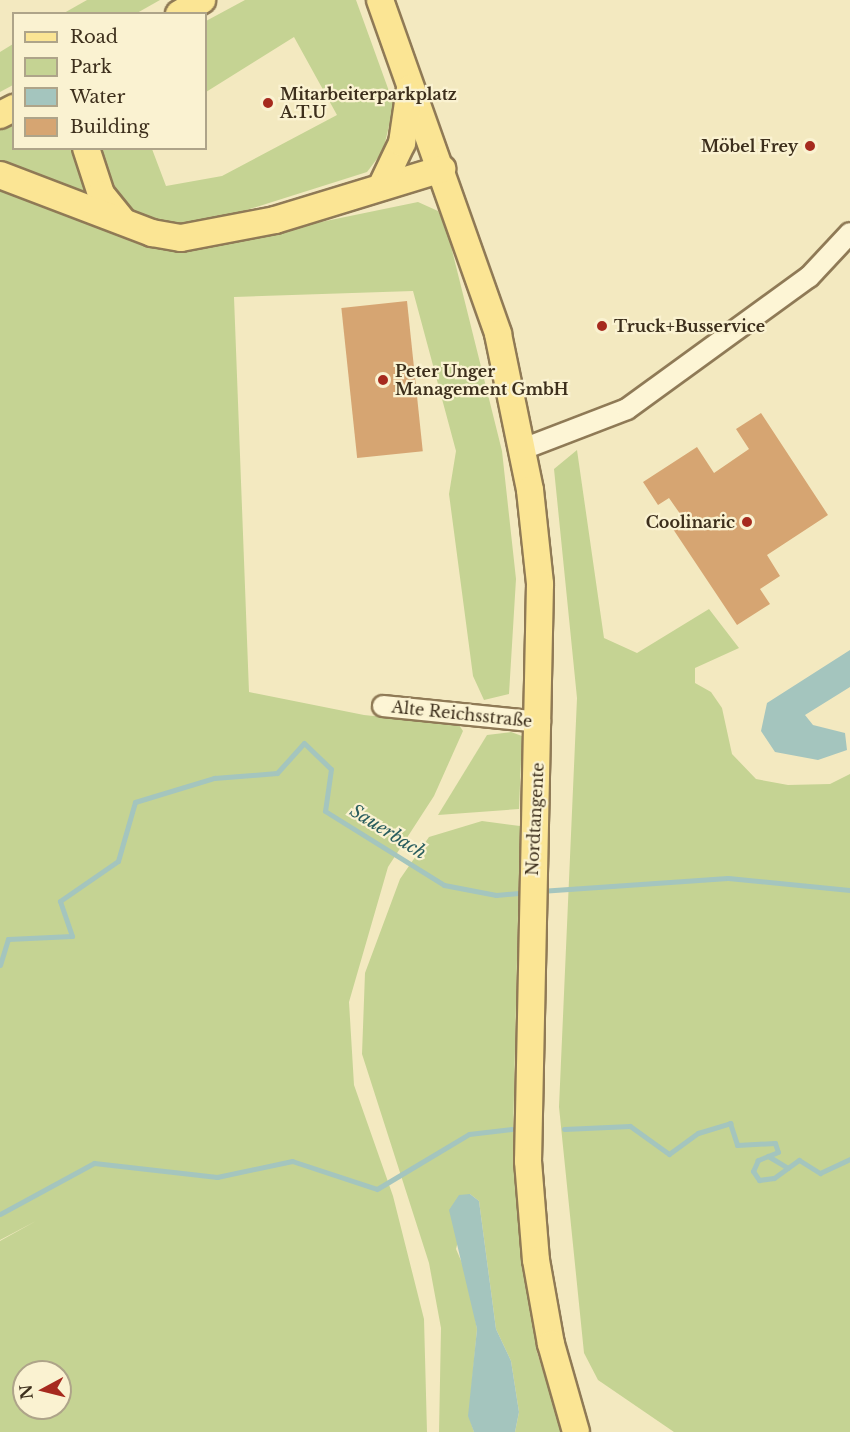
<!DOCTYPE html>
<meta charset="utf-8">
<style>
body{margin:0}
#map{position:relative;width:850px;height:1432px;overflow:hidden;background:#f3e9c0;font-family:"Libre Baskerville",serif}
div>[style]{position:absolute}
.green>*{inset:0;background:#c5d393}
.water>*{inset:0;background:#a4c5be}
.stream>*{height:5px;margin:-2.5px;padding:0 2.5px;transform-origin:2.5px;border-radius:2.5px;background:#a4c5be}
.building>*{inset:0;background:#d6a572;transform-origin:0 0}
.roads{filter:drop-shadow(2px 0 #8f7a56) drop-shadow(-2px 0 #8f7a56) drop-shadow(0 2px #8f7a56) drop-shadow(0 -2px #8f7a56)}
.minor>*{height:20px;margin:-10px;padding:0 10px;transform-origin:10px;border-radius:10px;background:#fdf5d5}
.major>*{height:26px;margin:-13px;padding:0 13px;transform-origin:13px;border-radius:13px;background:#fbe594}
.dots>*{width:16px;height:16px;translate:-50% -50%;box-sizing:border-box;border:3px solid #faf2d1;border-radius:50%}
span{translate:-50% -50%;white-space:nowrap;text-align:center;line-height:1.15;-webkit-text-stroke:4.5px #faf2d1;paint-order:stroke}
.poi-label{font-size:16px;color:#3d2f1c;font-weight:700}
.left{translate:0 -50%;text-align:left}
.right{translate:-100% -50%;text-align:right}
.street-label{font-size:16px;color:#3d2f1c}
.water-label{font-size:18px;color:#295d5e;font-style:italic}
.legend{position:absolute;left:12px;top:12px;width:195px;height:138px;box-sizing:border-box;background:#faf2d1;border:2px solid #aea489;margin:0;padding:8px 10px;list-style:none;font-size:18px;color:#3d2f1c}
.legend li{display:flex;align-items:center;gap:12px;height:30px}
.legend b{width:30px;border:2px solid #aea489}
.north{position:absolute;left:12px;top:1360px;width:60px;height:60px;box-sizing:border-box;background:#faf2d1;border:2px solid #aea489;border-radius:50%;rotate:263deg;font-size:16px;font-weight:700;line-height:24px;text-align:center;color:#3d2f1c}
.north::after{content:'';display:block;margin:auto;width:21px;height:27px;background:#a62a1e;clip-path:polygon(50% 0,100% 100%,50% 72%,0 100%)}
</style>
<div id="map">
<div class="green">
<div style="clip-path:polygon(87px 0,160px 0,137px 13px,64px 13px)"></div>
<div style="clip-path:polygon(245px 0,356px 0,394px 105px,383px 151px,367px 172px,199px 225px,158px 225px,126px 207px,101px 160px,101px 149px,152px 149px,166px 186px,222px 176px,337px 115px,294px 37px,206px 92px,206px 21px)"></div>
<div style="clip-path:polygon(13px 44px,13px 85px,0 92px,0 52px)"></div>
<div style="clip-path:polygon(13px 120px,14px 148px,75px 149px,93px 201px,41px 175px,0 168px,0 127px)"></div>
<div style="clip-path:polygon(evenodd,0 187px,34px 195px,150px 248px,189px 249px,418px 202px,438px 211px,447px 230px,502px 451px,516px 579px,509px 694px,484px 700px,473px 676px,449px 494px,456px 451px,413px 291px,234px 297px,249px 692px,364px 715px,459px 725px,463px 731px,434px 796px,388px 867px,349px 1002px,354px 1085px,393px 1196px,424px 1319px,427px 1432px,0 1432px,0 1241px,36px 1221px,0 1240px,0 187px,24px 1372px,60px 1372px,60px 1408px,24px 1408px,24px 1372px)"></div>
<div style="clip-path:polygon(577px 450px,604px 638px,637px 653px,709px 609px,739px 648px,695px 668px,695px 683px,711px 692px,722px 708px,732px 754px,756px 779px,788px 785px,830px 784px,850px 774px,850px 1432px,674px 1432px,598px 1380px,584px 1353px,559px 1107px,577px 698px,554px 469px)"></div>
<div style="clip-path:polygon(511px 732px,522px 736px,519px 809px,438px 815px,487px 735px)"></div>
<div style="clip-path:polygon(482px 821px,520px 826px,513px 1138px,524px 1269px,537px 1352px,562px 1432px,515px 1432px,519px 1412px,511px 1361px,496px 1329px,479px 1201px,470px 1194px,456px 1249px,468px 1277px,477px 1329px,469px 1416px,474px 1432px,439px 1432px,441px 1328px,429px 1263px,362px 1054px,365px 973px,400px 879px,429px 837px)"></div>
</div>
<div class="water">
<div style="clip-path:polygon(850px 650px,850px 687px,805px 715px,813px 725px,845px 733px,847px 750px,818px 760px,775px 752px,761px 731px,767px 703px)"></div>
<div style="clip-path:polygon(470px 1194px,479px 1201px,496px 1329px,511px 1361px,519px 1412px,515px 1432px,474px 1432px,468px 1416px,477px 1329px,449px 1210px,459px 1195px)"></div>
</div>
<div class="stream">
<div style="left:540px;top:891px;width:188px;rotate:-4deg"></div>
<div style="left:728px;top:878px;width:123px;rotate:5.6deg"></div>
<div style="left:0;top:965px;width:27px;rotate:-73deg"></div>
<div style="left:8px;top:939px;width:64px;rotate:-2.7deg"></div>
<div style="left:72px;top:936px;width:37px;rotate:-109deg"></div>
<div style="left:60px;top:901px;width:70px;rotate:-34.6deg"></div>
<div style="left:118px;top:861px;width:61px;rotate:-73.9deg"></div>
<div style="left:135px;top:802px;width:83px;rotate:-16.9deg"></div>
<div style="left:214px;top:778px;width:63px;rotate:-4.5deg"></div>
<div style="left:277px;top:773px;width:40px;rotate:-48deg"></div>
<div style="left:304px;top:743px;width:37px;rotate:44deg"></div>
<div style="left:331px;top:769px;width:42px;rotate:98.1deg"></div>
<div style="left:325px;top:811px;width:140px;rotate:31.9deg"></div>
<div style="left:444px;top:885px;width:53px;rotate:10.9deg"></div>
<div style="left:496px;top:895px;width:32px;rotate:-5deg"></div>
<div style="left:564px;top:1129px;width:66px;rotate:-2.6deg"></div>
<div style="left:630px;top:1126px;width:48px;rotate:35.7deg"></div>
<div style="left:669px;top:1154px;width:36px;rotate:-36deg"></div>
<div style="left:698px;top:1133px;width:34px;rotate:-17deg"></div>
<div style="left:730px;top:1123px;width:23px;rotate:72deg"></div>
<div style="left:737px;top:1145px;width:38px;rotate:-3deg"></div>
<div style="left:775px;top:1143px;width:9px;rotate:72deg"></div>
<div style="left:778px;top:1152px;width:22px;rotate:158deg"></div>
<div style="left:758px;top:1160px;width:12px;rotate:114deg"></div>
<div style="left:753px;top:1171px;width:11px;rotate:56deg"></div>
<div style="left:759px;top:1180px;width:15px;rotate:-8deg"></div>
<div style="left:774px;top:1178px;width:31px;rotate:-36deg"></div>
<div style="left:799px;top:1160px;width:25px;rotate:32deg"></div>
<div style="left:820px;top:1173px;width:33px;rotate:-25deg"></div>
<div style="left:768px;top:1156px;width:23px;rotate:31deg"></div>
<div style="left:0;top:1214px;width:107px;rotate:-28.5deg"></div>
<div style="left:94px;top:1163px;width:124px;rotate:6.5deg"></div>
<div style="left:217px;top:1177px;width:77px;rotate:-12deg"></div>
<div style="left:292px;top:1161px;width:89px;rotate:18.2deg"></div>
<div style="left:377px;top:1189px;width:107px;rotate:-30.9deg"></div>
<div style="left:469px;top:1134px;width:43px;rotate:-6.6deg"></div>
</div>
<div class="building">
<div style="left:407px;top:301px;width:151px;height:66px;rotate:84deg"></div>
<div style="clip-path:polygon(761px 413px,828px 515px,767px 555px,780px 576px,760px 589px,770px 604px,737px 625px,671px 526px,683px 518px,669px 498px,658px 505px,643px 482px,697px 447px,714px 473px,749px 449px,736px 429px)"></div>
</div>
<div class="roads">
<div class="minor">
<div style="left:523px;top:449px;width:111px;rotate:-21deg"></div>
<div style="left:627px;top:409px;width:225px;rotate:-36deg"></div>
<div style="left:809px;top:277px;width:60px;rotate:-47deg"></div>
<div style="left:383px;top:706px;width:158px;rotate:5.8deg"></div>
</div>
<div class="major">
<div style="left:380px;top:0;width:354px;rotate:70.5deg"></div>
<div style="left:498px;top:334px;width:159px;rotate:78.4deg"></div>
<div style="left:530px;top:490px;width:95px;rotate:83.9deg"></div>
<div style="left:540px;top:584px;width:577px;rotate:91.19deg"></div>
<div style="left:528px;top:1161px;width:99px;rotate:85.4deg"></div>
<div style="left:536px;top:1260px;width:85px;rotate:79.9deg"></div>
<div style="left:551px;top:1344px;width:91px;rotate:74.1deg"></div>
<div style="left:179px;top:14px;width:27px;rotate:-31deg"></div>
<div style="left:0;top:115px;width:16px;rotate:-27deg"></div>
<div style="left:86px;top:148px;width:48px;rotate:71.9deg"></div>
<div style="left:101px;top:194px;width:35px;rotate:51deg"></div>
<div style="left:0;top:175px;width:163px;rotate:20.9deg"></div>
<div style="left:152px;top:233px;width:29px;rotate:10deg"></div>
<div style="left:181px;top:238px;width:96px;rotate:-10.8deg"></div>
<div style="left:275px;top:220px;width:175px;rotate:-17deg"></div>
<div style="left:381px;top:187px;width:49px;rotate:-64.5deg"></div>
<div style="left:402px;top:143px;width:55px;rotate:-81.6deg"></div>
</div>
</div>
<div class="dots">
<div style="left:268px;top:103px;background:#a62a1e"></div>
<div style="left:810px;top:146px;background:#a62a1e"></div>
<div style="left:602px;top:326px;background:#a62a1e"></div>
<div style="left:383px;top:380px;background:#a62a1e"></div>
<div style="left:747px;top:522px;background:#a62a1e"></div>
</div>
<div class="poi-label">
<span class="left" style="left:280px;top:103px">Mitarbeiterparkplatz<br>A.T.U</span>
<span class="right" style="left:798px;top:146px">Möbel Frey</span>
<span class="left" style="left:614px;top:326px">Truck+Busservice</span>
<span class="left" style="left:395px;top:380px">Peter Unger<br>Management GmbH</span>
<span class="right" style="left:735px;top:522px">Coolinaric</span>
</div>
<div class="street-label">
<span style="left:462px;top:714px;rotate:6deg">Alte Reichsstraße</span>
<span style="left:535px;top:819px;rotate:-87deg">Nordtangente</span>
</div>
<div class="water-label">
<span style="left:388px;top:832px;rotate:32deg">Sauerbach</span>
</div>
<ul class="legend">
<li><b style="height:8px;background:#fbe594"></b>Road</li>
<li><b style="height:16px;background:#c5d393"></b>Park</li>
<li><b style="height:16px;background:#a4c5be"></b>Water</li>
<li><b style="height:16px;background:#d6a572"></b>Building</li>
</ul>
<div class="north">N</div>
</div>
